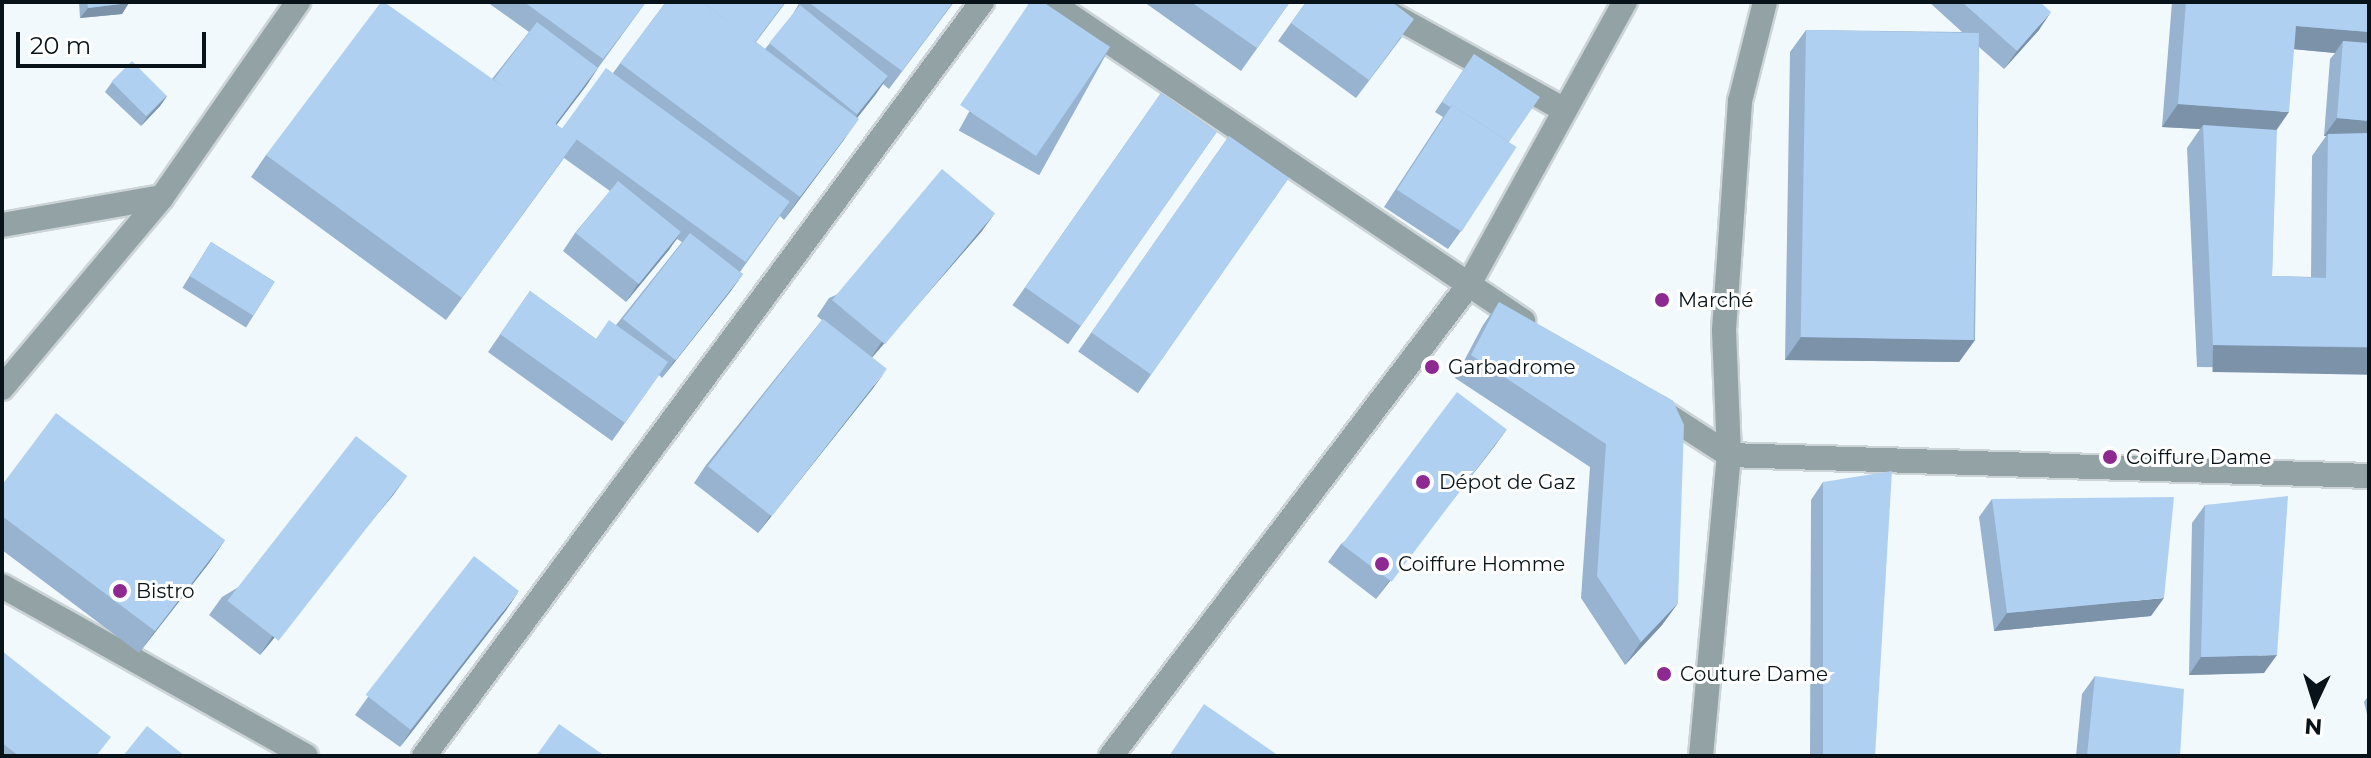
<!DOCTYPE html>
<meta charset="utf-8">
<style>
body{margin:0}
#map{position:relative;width:2371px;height:758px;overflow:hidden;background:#f2f9fc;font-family:Montserrat,sans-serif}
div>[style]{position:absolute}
.roads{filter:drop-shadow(2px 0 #ccd4d8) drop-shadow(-2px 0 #ccd4d8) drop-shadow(0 2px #ccd4d8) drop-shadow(0 -2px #ccd4d8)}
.street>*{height:24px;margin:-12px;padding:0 12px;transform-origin:12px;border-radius:12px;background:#92a2a5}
.wall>*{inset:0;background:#97b3d0;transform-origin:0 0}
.shaded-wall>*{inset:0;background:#7b92a9;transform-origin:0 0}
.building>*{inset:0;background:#b0d0f2;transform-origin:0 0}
.dots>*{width:22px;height:22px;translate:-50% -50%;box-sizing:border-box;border:4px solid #fff;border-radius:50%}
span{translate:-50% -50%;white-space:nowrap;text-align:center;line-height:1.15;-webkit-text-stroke:6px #fff;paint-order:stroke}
.poi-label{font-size:20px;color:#071318}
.left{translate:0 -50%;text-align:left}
.frame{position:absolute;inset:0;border:4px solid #071318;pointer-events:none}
.north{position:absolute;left:2275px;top:662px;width:80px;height:80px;-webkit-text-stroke:6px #fff;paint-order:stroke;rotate:184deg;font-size:22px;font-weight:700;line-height:32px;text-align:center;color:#071318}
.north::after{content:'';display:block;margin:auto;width:28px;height:36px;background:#071318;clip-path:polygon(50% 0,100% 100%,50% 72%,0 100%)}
.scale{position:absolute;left:16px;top:32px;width:190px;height:36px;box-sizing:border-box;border:4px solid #071318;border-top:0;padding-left:10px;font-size:24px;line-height:28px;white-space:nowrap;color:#071318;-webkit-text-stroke:6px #fff;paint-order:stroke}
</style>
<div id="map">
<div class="roads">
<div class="street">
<div style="left:1050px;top:2px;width:571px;rotate:34deg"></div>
<div style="left:1369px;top:2px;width:222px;rotate:28.9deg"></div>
<div style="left:2px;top:225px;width:162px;rotate:-9.9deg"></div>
<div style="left:2px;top:388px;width:249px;rotate:-50deg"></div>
<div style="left:162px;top:197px;width:238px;rotate:-55.1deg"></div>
<div style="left:1658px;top:409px;width:85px;rotate:32.9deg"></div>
<div style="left:1729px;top:455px;width:640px;rotate:1.88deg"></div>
<div style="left:2px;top:586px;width:348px;rotate:29.2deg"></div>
<div style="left:424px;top:756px;width:938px;rotate:-53.5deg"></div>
<div style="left:1111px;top:756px;width:590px;rotate:-52.78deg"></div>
<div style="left:1468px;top:286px;width:325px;rotate:-61.1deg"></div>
<div style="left:1701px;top:756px;width:302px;rotate:-84.7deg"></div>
<div style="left:1729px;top:455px;width:125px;rotate:-92.3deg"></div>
<div style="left:1724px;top:330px;width:230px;rotate:-86deg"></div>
<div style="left:1740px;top:101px;width:102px;rotate:-75.8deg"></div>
</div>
</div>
<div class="wall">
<div style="clip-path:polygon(79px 2px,129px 2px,122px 14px,80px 18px)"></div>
<div style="clip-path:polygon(487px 2px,646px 2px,598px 68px,586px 86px,556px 125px,562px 129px,613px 73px,665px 3px,663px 2px,786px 2px,756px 42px,765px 49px,791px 17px,800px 2px,954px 2px,889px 89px,883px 84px,857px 118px,843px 141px,784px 220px,780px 216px,740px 272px,743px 274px,730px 292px,662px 378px,659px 375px,612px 441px,488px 352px,530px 291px,596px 339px,616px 325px,682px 242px,677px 239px,626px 302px,563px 251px,575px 233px,610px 191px,564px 158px,446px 320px,251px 177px,266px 155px,492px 79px,529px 32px)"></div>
<div style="left:1030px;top:2px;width:92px;height:147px;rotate:29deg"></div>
<div style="clip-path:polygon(1144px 2px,1290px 2px,1241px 71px)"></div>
<div style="clip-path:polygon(1306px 2px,1402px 37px,1356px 98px,1278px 41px)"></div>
<div style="clip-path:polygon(1929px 2px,2040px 2px,2039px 30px,2004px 69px,1979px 47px,1975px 340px,1959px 362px,1785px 360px,1790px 52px,1806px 30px,1962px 32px)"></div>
<div style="clip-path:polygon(evenodd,2172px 2px,2369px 2px,2369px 369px,2197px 367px,2187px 148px,2200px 129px,2162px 127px,2172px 2px,2294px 49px,2335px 53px,2330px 59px,2324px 136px,2326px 136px,2312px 156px,2311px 277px,2272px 276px,2276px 130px,2294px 49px)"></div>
<div style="clip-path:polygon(1474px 54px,1509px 142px,1461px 231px,1448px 249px,1384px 207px,1443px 117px,1435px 112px)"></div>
<div style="clip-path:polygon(112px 82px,167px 96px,160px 106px,141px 126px,105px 92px)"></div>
<div style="left:1161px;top:93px;width:68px;height:259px;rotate:35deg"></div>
<div style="left:1229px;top:136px;width:73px;height:263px;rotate:35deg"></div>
<div style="clip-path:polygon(982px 231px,872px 357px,874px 387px,758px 533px,694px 483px,706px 465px,822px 320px,817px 316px,829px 298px)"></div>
<div style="left:211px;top:242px;width:75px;height:54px;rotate:32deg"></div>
<div style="clip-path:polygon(1499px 302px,1673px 401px,1678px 603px,1662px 625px,1625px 665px,1581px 598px,1590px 467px,1455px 378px,1483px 325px)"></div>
<div style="clip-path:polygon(1507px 429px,1376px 599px,1328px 562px,1341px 544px)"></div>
<div style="clip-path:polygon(1823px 482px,1875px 756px,1810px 756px,1811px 500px)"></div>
<div style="clip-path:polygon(2px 485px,225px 540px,209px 563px,139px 653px,2px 550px)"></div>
<div style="clip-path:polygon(394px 494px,260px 655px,209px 615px,222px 597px)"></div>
<div style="clip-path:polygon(1992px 499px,2151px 616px,1994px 631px,1979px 517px)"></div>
<div style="clip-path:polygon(2205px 505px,2264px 673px,2189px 675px,2192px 523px)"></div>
<div style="clip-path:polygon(507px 609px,400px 747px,355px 715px,368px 697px)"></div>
<div style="clip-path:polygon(2px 651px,98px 756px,2px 756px)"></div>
<div style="clip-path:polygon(2095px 676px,2180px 756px,2076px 756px,2082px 694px)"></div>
<div style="clip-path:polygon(2369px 695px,2369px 722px,2364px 702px)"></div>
</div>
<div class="shaded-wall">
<div style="clip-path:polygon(129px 3px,122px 14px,80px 18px,88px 8px)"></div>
<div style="clip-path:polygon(2051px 12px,2039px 30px,2004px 69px,2017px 51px)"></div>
<div style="clip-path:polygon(2296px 26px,2369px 32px,2369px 44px,2343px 41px,2335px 53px,2280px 48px)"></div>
<div style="clip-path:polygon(598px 68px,586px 86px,542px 144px,554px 126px)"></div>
<div style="clip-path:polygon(888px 76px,876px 94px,846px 132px,858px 114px)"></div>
<div style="clip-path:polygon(167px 96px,160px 106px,141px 126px,148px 116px)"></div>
<div style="clip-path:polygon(2178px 104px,2289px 112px,2273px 135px,2203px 125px,2200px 129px,2162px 127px)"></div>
<div style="clip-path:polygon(2337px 118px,2369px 121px,2369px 140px,2328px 134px,2326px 136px,2324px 136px)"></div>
<div style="clip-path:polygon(859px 119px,843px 141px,784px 220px,800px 197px)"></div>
<div style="clip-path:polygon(995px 213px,982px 231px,869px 361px,881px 343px)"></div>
<div style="clip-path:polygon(681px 232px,669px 250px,626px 302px,638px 284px)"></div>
<div style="clip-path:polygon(743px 274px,730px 292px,662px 378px,675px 360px)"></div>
<div style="clip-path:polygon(1801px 337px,1975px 340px,1959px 362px,1785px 360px)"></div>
<div style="left:2213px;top:345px;width:156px;height:27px;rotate:1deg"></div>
<div style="clip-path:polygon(887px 369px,874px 387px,758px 533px,771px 515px)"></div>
<div style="clip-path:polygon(1507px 429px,1494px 447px,1376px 599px,1389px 581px)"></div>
<div style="clip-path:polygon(407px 476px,394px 494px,260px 655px,272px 637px)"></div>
<div style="clip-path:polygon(225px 540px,209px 563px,139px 653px,155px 631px)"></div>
<div style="clip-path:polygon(519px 591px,507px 609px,400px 747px,412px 729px)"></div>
<div style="clip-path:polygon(2164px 598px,2151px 616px,1994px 631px,2007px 613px)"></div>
<div style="clip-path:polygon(1678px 603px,1662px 625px,1625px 665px,1641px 642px)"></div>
<div style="clip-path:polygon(2277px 655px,2264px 673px,2189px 675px,2201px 657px)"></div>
</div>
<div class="building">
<div style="clip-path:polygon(87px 2px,129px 2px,129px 3px,88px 8px)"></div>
<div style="clip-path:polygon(381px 2px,384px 2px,577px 139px,462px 298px,266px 155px)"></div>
<div style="clip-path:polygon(524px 2px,646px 2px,603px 59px)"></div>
<div style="clip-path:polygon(666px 2px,702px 2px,859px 119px,800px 197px,620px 63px)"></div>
<div style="clip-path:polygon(702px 2px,785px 2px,755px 42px)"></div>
<div style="clip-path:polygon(808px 2px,953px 2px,902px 71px)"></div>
<div style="clip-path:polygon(1030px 2px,1043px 2px,1110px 47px,1036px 156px,960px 105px)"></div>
<div style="clip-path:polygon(1191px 2px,1290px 2px,1257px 48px)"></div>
<div style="clip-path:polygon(1306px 2px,1392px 2px,1414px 19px,1369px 80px,1291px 23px)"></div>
<div style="clip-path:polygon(1962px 2px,2040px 2px,2051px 12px,2017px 51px)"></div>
<div style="clip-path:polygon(2186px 2px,2369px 2px,2369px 32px,2296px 26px,2289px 112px,2178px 104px)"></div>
<div style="left:800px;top:5px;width:113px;height:49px;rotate:39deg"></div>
<div style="left:537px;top:22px;width:76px;height:72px;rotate:37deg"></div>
<div style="left:1806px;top:30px;width:173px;height:307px;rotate:1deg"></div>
<div style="clip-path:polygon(2343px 41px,2369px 43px,2369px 121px,2337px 118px)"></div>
<div style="clip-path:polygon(1474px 54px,1540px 97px,1509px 142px,1452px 105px,1450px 107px,1442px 102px)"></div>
<div style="left:132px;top:61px;width:49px;height:29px;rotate:45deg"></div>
<div style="left:606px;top:68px;width:227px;height:75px;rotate:36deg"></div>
<div style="left:1161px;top:93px;width:68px;height:237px;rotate:35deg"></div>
<div style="left:1452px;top:105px;width:77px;height:101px;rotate:33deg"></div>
<div style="clip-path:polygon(2203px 125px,2277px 130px,2272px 276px,2326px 278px,2328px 134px,2369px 133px,2369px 347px,2213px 345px)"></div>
<div style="left:1229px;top:136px;width:73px;height:240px;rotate:35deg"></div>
<div style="left:942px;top:169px;width:69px;height:171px;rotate:40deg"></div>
<div style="left:618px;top:181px;width:81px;height:67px;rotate:39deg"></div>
<div style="left:690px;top:233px;width:67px;height:109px;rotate:38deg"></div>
<div style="left:211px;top:242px;width:75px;height:40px;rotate:32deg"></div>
<div style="clip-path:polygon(530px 291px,596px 339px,609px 320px,668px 362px,625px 423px,500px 334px)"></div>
<div style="clip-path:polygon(1499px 302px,1673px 401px,1684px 425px,1678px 603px,1641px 642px,1597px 576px,1606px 444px,1471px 355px)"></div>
<div style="left:823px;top:319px;width:81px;height:187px;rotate:38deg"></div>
<div style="left:1457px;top:392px;width:62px;height:191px;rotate:37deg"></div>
<div style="clip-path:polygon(56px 413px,225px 540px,155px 631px,2px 516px,2px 485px)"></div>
<div style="left:356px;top:436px;width:65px;height:209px;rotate:38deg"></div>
<div style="clip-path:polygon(1892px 471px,1875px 756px,1823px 756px,1823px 482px)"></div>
<div style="clip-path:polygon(2288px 496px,2277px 655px,2201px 657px,2205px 505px)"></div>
<div style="clip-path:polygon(2174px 497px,2164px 598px,2007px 613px,1992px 499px)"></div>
<div style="left:474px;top:556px;width:57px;height:176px;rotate:38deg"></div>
<div style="clip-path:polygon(2px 651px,111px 737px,96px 756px,19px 756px,2px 743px)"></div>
<div style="clip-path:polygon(2095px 676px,2184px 689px,2180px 756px,2087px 756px)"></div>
<div style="clip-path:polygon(1204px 704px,1279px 756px,1169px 756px)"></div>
<div style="clip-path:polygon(559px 724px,605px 756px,536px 756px)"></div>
<div style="clip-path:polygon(147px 726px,185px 756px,123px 756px)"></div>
<div style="clip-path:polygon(1910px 754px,1958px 756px,1910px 756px)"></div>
</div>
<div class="dots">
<div style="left:1662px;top:300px;background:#8d2990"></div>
<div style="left:1432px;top:367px;background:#8d2990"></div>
<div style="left:2110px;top:457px;background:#8d2990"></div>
<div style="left:1423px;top:482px;background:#8d2990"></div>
<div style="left:1382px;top:564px;background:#8d2990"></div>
<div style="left:120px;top:591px;background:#8d2990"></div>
<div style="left:1664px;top:674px;background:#8d2990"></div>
</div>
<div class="poi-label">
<span class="left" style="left:1678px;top:300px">Marché</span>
<span class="left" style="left:1448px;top:367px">Garbadrome</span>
<span class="left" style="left:2126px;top:457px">Coiffure Dame</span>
<span class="left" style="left:1439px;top:482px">Dépot de Gaz</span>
<span class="left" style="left:1398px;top:564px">Coiffure Homme</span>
<span class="left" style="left:136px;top:591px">Bistro</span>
<span class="left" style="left:1680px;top:674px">Couture Dame</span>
</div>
<div class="frame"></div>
<div class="north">N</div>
<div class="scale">20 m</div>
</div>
